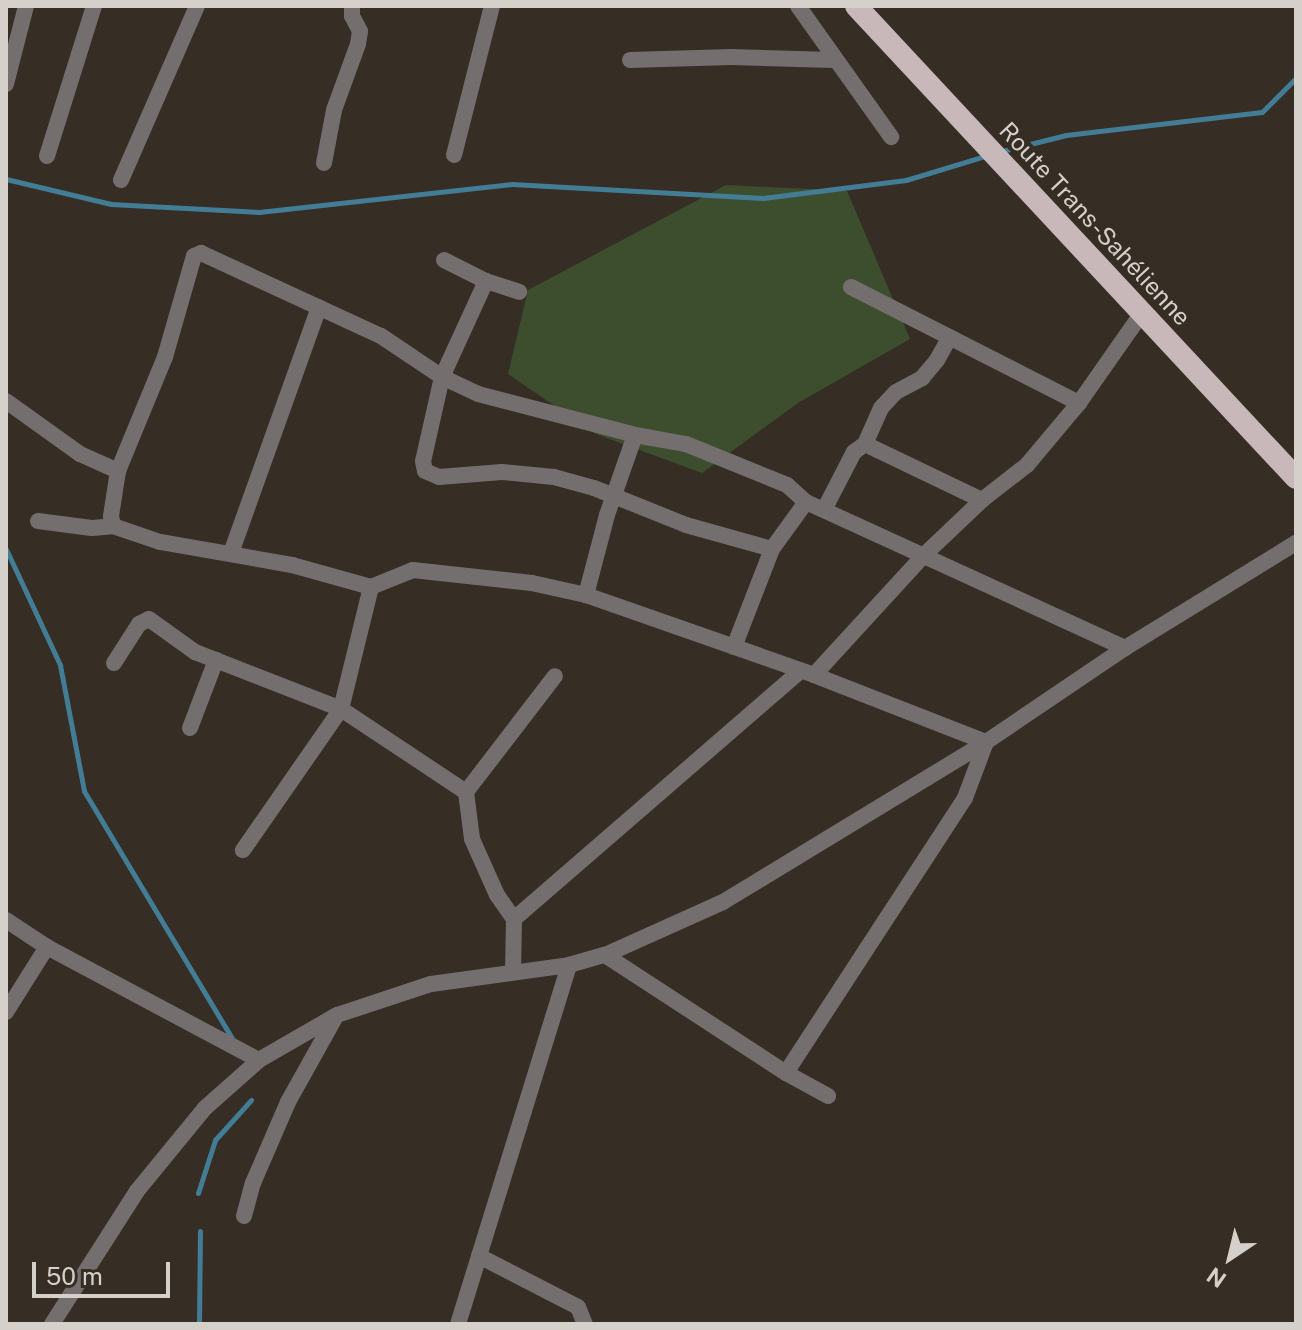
<!DOCTYPE html>
<meta charset="utf-8">
<style>
body{margin:0}
#map{position:relative;width:1302px;height:1330px;overflow:hidden;background:#362d24;font-family:"Public Sans",sans-serif}
div>[style]{position:absolute}
.green>*{inset:0;background:#3d4e2e}
.stream>*{height:5px;margin:-2.5px;padding:0 2.5px;transform-origin:2.5px;border-radius:2.5px;background:#427d95}
.minor>*{height:16px;margin:-8px;padding:0 8px;transform-origin:8px;border-radius:8px;background:#756e6f}
.trunk>*{height:22px;margin:-11px;padding:0 11px;transform-origin:11px;border-radius:11px;background:#c9b8ba}
span{translate:-50% -50%;white-space:nowrap;text-align:center;line-height:1.15;-webkit-text-stroke:8px #362d24;paint-order:stroke}
.street-label{font-size:24px;color:#d6d0ca}
.frame{position:absolute;inset:0;border:8px solid #d6d0ca;pointer-events:none}
.north{position:absolute;left:1190px;top:1218px;width:80px;height:80px;-webkit-text-stroke:6px #362d24;paint-order:stroke;rotate:215deg;font-size:22px;font-weight:700;line-height:32px;text-align:center;color:#d6d0ca}
.north::after{content:'';display:block;margin:auto;width:28px;height:36px;background:#d6d0ca;clip-path:polygon(50% 0,100% 100%,50% 72%,0 100%)}
.scale{position:absolute;left:32px;top:1262px;width:138px;height:36px;box-sizing:border-box;border:4px solid #d6d0ca;border-top:0;padding-left:10px;font-size:24px;line-height:28px;white-space:nowrap;color:#d6d0ca;-webkit-text-stroke:6px #362d24;paint-order:stroke}
</style>
<div id="map">
<div class="green">
<div style="clip-path:polygon(726px 185px,847px 191px,910px 339px,798px 403px,702px 473px,596px 434px,508px 374px,528px 290px)"></div>
</div>
<div class="stream">
<div style="left:1002px;top:151px;width:66px;rotate:-14deg"></div>
<div style="left:1066px;top:135px;width:197px;rotate:-6.7deg"></div>
<div style="left:1262px;top:112px;width:48px;rotate:-45deg"></div>
<div style="left:6px;top:179px;width:108px;rotate:13.4deg"></div>
<div style="left:111px;top:204px;width:148px;rotate:3.1deg"></div>
<div style="left:259px;top:212px;width:255px;rotate:-6.3deg"></div>
<div style="left:512px;top:184px;width:251px;rotate:3.2deg"></div>
<div style="left:763px;top:198px;width:144px;rotate:-7.2deg"></div>
<div style="left:906px;top:180px;width:83px;rotate:-16.9deg"></div>
<div style="left:6px;top:549px;width:128px;rotate:65deg"></div>
<div style="left:60px;top:665px;width:128px;rotate:79.2deg"></div>
<div style="left:84px;top:791px;width:288px;rotate:59.1deg"></div>
<div style="left:198px;top:1193px;width:56px;rotate:-72.2deg"></div>
<div style="left:215px;top:1140px;width:54px;rotate:-48deg"></div>
<div style="left:199px;top:1324px;width:93px;rotate:-89.4deg"></div>
</div>
<div class="minor">
<div style="left:798px;top:6px;width:161px;rotate:54.6deg"></div>
<div style="left:630px;top:60px;width:101px;rotate:-1.7deg"></div>
<div style="left:731px;top:57px;width:102px;rotate:1.7deg"></div>
<div style="left:6px;top:84px;width:81px;rotate:-75.6deg"></div>
<div style="left:454px;top:155px;width:154px;rotate:-75.7deg"></div>
<div style="left:47px;top:156px;width:157px;rotate:-72.6deg"></div>
<div style="left:324px;top:163px;width:54px;rotate:-79.3deg"></div>
<div style="left:334px;top:110px;width:70px;rotate:-70deg"></div>
<div style="left:358px;top:44px;width:13px;rotate:-81deg"></div>
<div style="left:360px;top:31px;width:17px;rotate:-118deg"></div>
<div style="left:352px;top:16px;width:10px;rotate:-90deg"></div>
<div style="left:121px;top:180px;width:190px;rotate:-66.4deg"></div>
<div style="left:444px;top:260px;width:47px;rotate:26.6deg"></div>
<div style="left:486px;top:281px;width:35px;rotate:18deg"></div>
<div style="left:486px;top:281px;width:106px;rotate:114.6deg"></div>
<div style="left:442px;top:377px;width:86px;rotate:102.7deg"></div>
<div style="left:423px;top:461px;width:10px;rotate:79deg"></div>
<div style="left:425px;top:471px;width:15px;rotate:23deg"></div>
<div style="left:439px;top:477px;width:63px;rotate:-4.5deg"></div>
<div style="left:502px;top:472px;width:52px;rotate:5.5deg"></div>
<div style="left:554px;top:477px;width:41px;rotate:15.4deg"></div>
<div style="left:594px;top:488px;width:99px;rotate:21.9deg"></div>
<div style="left:686px;top:525px;width:89px;rotate:15.6deg"></div>
<div style="left:851px;top:287px;width:256px;rotate:27deg"></div>
<div style="left:6px;top:401px;width:91px;rotate:35.6deg"></div>
<div style="left:80px;top:454px;width:42px;rotate:24.1deg"></div>
<div style="left:635px;top:435px;width:85px;rotate:109.3deg"></div>
<div style="left:607px;top:515px;width:83px;rotate:104.7deg"></div>
<div style="left:586px;top:595px;width:242px;rotate:19.3deg"></div>
<div style="left:814px;top:675px;width:185px;rotate:21.3deg"></div>
<div style="left:986px;top:742px;width:60px;rotate:110.6deg"></div>
<div style="left:965px;top:798px;width:328px;rotate:123.1deg"></div>
<div style="left:865px;top:444px;width:39px;rotate:-66deg"></div>
<div style="left:881px;top:408px;width:22px;rotate:-47deg"></div>
<div style="left:896px;top:392px;width:30px;rotate:-28deg"></div>
<div style="left:922px;top:378px;width:23px;rotate:-50deg"></div>
<div style="left:937px;top:360px;width:26px;rotate:-61deg"></div>
<div style="left:824px;top:510px;width:65px;rotate:-62.7deg"></div>
<div style="left:854px;top:452px;width:14px;rotate:-36deg"></div>
<div style="left:865px;top:444px;width:130px;rotate:25.6deg"></div>
<div style="left:38px;top:521px;width:54px;rotate:7.4deg"></div>
<div style="left:92px;top:528px;width:21px;rotate:-5deg"></div>
<div style="left:231px;top:553px;width:261px;rotate:-70.3deg"></div>
<div style="left:371px;top:587px;width:126px;rotate:103.8deg"></div>
<div style="left:341px;top:709px;width:150px;rotate:33.6deg"></div>
<div style="left:466px;top:792px;width:47px;rotate:82.7deg"></div>
<div style="left:472px;top:839px;width:61px;rotate:65.9deg"></div>
<div style="left:497px;top:895px;width:29px;rotate:55deg"></div>
<div style="left:514px;top:919px;width:51px;rotate:91.1deg"></div>
<div style="left:586px;top:595px;width:55px;rotate:-167.5deg"></div>
<div style="left:532px;top:583px;width:120px;rotate:-173.8deg"></div>
<div style="left:413px;top:570px;width:45px;rotate:158deg"></div>
<div style="left:371px;top:587px;width:82px;rotate:-164.4deg"></div>
<div style="left:292px;top:565px;width:134px;rotate:-170.1deg"></div>
<div style="left:160px;top:542px;width:50px;rotate:-161.2deg"></div>
<div style="left:113px;top:526px;width:10px;rotate:-101deg"></div>
<div style="left:111px;top:516px;width:46px;rotate:-81.2deg"></div>
<div style="left:118px;top:471px;width:123px;rotate:-67.6deg"></div>
<div style="left:165px;top:357px;width:105px;rotate:-74deg"></div>
<div style="left:194px;top:256px;width:8px;rotate:-23deg"></div>
<div style="left:201px;top:253px;width:198px;rotate:24.8deg"></div>
<div style="left:381px;top:336px;width:73px;rotate:33.9deg"></div>
<div style="left:442px;top:377px;width:40px;rotate:25deg"></div>
<div style="left:478px;top:394px;width:162px;rotate:14.6deg"></div>
<div style="left:635px;top:435px;width:52px;rotate:10deg"></div>
<div style="left:686px;top:444px;width:109px;rotate:22.1deg"></div>
<div style="left:787px;top:485px;width:25px;rotate:42deg"></div>
<div style="left:806px;top:502px;width:351px;rotate:24.6deg"></div>
<div style="left:734px;top:647px;width:105px;rotate:-68.8deg"></div>
<div style="left:772px;top:549px;width:58px;rotate:-54.1deg"></div>
<div style="left:114px;top:663px;width:46px;rotate:-57.3deg"></div>
<div style="left:139px;top:624px;width:11px;rotate:-27deg"></div>
<div style="left:149px;top:619px;width:57px;rotate:35.7deg"></div>
<div style="left:195px;top:652px;width:157px;rotate:21.3deg"></div>
<div style="left:341px;top:709px;width:172px;rotate:124.8deg"></div>
<div style="left:814px;top:675px;width:160px;rotate:-47.5deg"></div>
<div style="left:922px;top:557px;width:83px;rotate:-43.5deg"></div>
<div style="left:982px;top:500px;width:57px;rotate:-37.9deg"></div>
<div style="left:1027px;top:465px;width:81px;rotate:-50deg"></div>
<div style="left:1079px;top:403px;width:110px;rotate:-55deg"></div>
<div style="left:190px;top:728px;width:73px;rotate:-69.1deg"></div>
<div style="left:466px;top:792px;width:146px;rotate:-52.5deg"></div>
<div style="left:514px;top:919px;width:377px;rotate:-40.9deg"></div>
<div style="left:6px;top:920px;width:49px;rotate:33.4deg"></div>
<div style="left:47px;top:947px;width:240px;rotate:28.1deg"></div>
<div style="left:605px;top:955px;width:216px;rotate:33.1deg"></div>
<div style="left:786px;top:1073px;width:48px;rotate:28.7deg"></div>
<div style="left:6px;top:1012px;width:77px;rotate:-57.8deg"></div>
<div style="left:244px;top:1216px;width:34px;rotate:-75deg"></div>
<div style="left:253px;top:1183px;width:88px;rotate:-66.6deg"></div>
<div style="left:288px;top:1102px;width:98px;rotate:-60.8deg"></div>
<div style="left:479px;top:1256px;width:111px;rotate:27.3deg"></div>
<div style="left:578px;top:1307px;width:18px;rotate:68deg"></div>
<div style="left:52px;top:1324px;width:158px;rotate:-57.4deg"></div>
<div style="left:137px;top:1191px;width:107px;rotate:-50.7deg"></div>
<div style="left:205px;top:1108px;width:72px;rotate:-41.6deg"></div>
<div style="left:259px;top:1060px;width:90px;rotate:-30deg"></div>
<div style="left:337px;top:1015px;width:99px;rotate:-18.3deg"></div>
<div style="left:431px;top:984px;width:139px;rotate:-7.8deg"></div>
<div style="left:569px;top:965px;width:37px;rotate:-16deg"></div>
<div style="left:605px;top:955px;width:129px;rotate:-24.2deg"></div>
<div style="left:723px;top:902px;width:308px;rotate:-31.3deg"></div>
<div style="left:986px;top:742px;width:168px;rotate:-34.1deg"></div>
<div style="left:1125px;top:648px;width:201px;rotate:-31.6deg"></div>
<div style="left:458px;top:1324px;width:376px;rotate:-72.8deg"></div>
</div>
<div class="trunk">
<div style="left:856px;top:6px;width:645px;rotate:47.01deg"></div>
</div>
<div class="street-label">
<span style="left:1095px;top:224px;rotate:47deg">Route Trans-Sahélienne</span>
</div>
<div class="frame"></div>
<div class="north">N</div>
<div class="scale">50 m</div>
</div>
